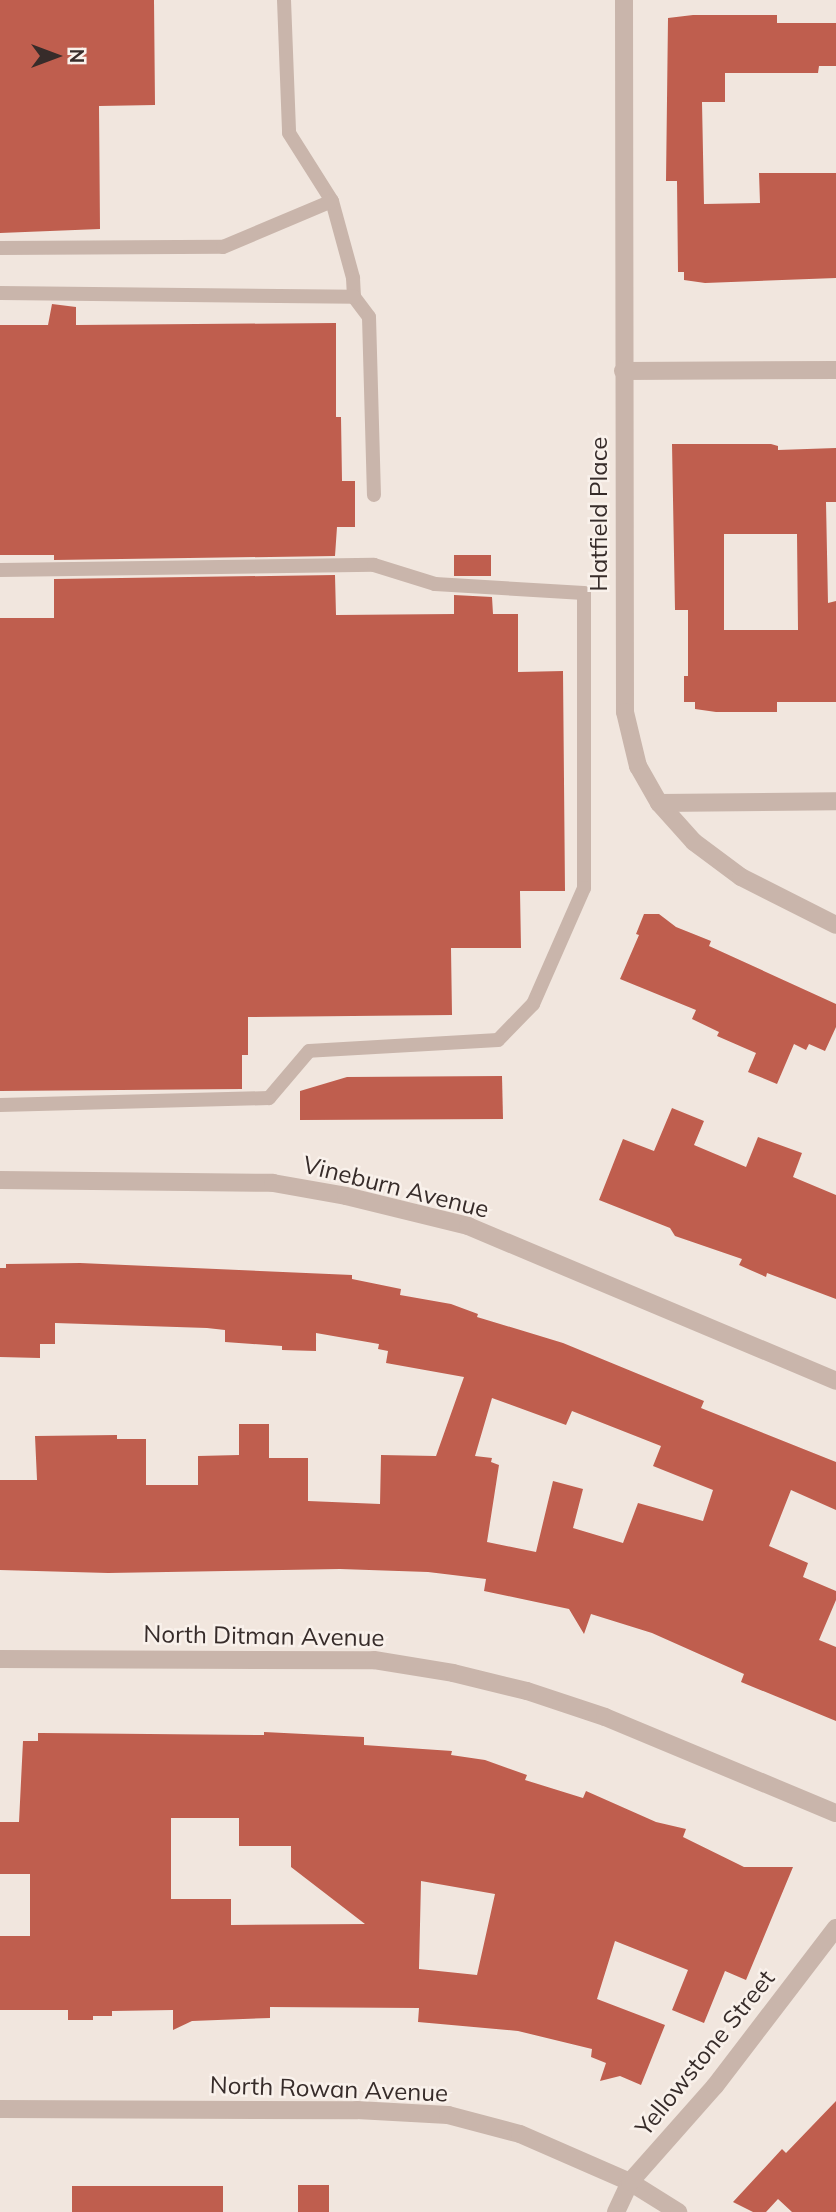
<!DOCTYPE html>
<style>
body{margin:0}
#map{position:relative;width:836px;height:2212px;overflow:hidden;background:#f1e6de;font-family:Mulish,sans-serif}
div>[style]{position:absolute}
.building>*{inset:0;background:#bf5e4e;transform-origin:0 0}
.lane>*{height:14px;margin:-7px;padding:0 7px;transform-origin:7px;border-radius:7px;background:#c9b5ab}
.street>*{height:18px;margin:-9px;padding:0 9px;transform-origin:9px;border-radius:9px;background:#c9b5ab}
span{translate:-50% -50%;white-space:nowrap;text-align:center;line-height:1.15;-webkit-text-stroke:5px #f9f1eb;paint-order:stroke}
.street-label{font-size:24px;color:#372c2a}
.north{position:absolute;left:21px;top:21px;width:70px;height:70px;-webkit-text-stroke:5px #f9f1eb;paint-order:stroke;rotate:90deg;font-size:19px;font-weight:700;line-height:28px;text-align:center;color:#372c2a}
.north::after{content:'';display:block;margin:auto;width:24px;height:32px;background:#372c2a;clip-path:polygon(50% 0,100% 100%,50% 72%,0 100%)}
</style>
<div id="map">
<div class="building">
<div style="clip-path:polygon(0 0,154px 0,155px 105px,99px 106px,100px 229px,0 233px)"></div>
<div style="clip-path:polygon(693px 15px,777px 15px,777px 23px,836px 23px,836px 66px,819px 66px,818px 73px,725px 73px,725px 102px,702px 102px,704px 204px,760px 203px,759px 173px,836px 173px,836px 278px,705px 283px,684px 280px,684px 272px,678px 272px,677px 181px,666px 181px,668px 18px)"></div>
<div style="clip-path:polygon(52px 304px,76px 307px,76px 325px,336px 323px,336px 417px,341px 417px,342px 481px,355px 481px,355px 527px,337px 527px,335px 556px,54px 560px,54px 555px,0 555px,0 325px,48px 325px)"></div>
<div style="clip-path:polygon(evenodd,672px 444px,771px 444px,778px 446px,778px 450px,836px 448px,836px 502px,826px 502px,828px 603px,836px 601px,836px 702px,777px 702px,777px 712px,716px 712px,695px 709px,695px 702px,684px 702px,684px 676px,688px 676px,688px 610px,675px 610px,672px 444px,724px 534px,797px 534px,798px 630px,724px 630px,724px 534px)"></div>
<div style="left:454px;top:555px;width:37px;height:21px"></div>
<div style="clip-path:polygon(335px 575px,336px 615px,454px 614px,454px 595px,492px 597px,493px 614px,518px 614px,518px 672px,563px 671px,565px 891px,520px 891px,521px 948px,451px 948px,452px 1015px,248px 1017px,248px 1055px,242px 1055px,242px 1089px,0 1091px,0 618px,54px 618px,54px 579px)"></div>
<div style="clip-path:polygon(644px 914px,659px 914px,676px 927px,711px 941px,709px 946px,836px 1004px,836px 1027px,825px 1051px,809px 1044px,806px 1050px,794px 1044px,777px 1084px,748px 1072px,756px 1053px,717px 1036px,719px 1032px,692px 1019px,696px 1010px,620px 979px,639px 935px,636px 934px)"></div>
<div style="clip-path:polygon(502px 1076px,503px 1119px,300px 1120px,300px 1091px,347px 1077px)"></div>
<div style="clip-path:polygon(672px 1108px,704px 1121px,694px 1145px,746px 1167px,758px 1137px,802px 1153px,793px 1177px,836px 1195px,836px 1299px,767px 1273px,766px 1277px,739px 1265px,742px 1259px,675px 1236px,670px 1228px,599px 1200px,623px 1139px,654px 1151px)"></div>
<div style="clip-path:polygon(evenodd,80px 1263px,352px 1275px,352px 1279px,401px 1289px,400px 1295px,451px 1304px,478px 1314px,477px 1317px,563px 1343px,704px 1401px,701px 1408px,836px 1462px,836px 1510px,791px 1490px,769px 1546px,808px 1563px,803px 1577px,836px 1591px,836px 1600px,819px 1640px,836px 1647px,836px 1721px,741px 1682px,744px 1674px,652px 1633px,591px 1614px,584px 1634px,569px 1609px,484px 1591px,486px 1579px,428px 1572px,340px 1569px,108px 1573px,0 1570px,0 1480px,37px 1480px,35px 1436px,117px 1435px,117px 1439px,146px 1439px,146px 1485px,198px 1485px,198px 1456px,239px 1455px,239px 1424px,269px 1424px,269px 1458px,308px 1458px,308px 1501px,380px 1504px,381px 1455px,436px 1456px,464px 1377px,386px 1363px,388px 1351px,378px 1349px,379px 1344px,316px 1333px,316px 1351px,282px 1350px,282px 1346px,225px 1342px,225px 1330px,207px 1328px,55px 1323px,55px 1344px,40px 1344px,40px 1358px,0 1357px,0 1268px,6px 1268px,6px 1264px,80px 1263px,492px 1398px,566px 1425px,572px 1411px,661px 1446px,653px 1466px,713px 1490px,703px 1521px,638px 1503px,623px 1543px,573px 1528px,583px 1489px,553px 1481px,536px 1552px,487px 1542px,499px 1465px,491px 1462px,492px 1458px,475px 1456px,492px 1398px)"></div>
<div style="clip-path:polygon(evenodd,264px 1732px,364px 1737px,364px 1745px,452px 1751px,451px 1755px,485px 1760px,527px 1775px,525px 1780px,583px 1798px,586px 1791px,656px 1822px,686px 1829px,683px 1837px,744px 1867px,793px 1867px,746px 1980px,725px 1971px,704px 2023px,672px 2010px,688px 1970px,615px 1941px,597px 1999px,665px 2025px,641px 2085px,620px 2076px,600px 2081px,606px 2063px,591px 2057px,592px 2049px,518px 2031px,418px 2022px,419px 2008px,270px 2007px,270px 2018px,192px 2021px,173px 2030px,173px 2010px,112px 2011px,112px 2016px,93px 2016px,93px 2020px,68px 2020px,68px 2010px,0 2010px,0 1936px,30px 1936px,30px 1874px,0 1874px,0 1822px,19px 1822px,23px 1741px,38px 1741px,38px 1733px,42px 1733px,264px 1735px,264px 1732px,171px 1818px,239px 1818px,239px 1846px,291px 1846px,291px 1867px,365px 1924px,231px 1925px,231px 1899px,171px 1899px,171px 1818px,264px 1732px,421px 1881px,495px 1894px,477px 1975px,419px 1969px,421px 1881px)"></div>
<div style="clip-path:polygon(836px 2101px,836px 2212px,792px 2212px,778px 2199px,766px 2212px,753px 2212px,733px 2202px,782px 2149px,786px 2153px)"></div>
<div style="left:298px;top:2185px;width:31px;height:27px"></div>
<div style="left:223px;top:2186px;width:26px;height:151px;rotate:90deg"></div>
</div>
<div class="lane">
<div style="left:284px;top:0;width:133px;rotate:87.8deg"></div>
<div style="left:289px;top:133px;width:80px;rotate:57.7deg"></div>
<div style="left:332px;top:201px;width:80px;rotate:74.7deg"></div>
<div style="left:353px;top:278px;width:19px;rotate:87deg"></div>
<div style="left:354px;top:297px;width:25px;rotate:53deg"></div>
<div style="left:369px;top:317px;width:178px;rotate:88.4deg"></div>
<div style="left:0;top:248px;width:223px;rotate:-0.3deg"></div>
<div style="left:223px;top:247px;width:118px;rotate:-22.9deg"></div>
<div style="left:0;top:293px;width:354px;rotate:0.6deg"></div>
<div style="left:0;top:570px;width:374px;rotate:-0.8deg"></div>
<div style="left:374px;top:565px;width:64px;rotate:17.3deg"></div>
<div style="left:435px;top:584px;width:149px;rotate:3.5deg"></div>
<div style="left:584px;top:593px;width:295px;rotate:90deg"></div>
<div style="left:584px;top:888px;width:127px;rotate:113.7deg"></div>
<div style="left:533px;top:1004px;width:50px;rotate:134.2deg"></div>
<div style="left:498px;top:1040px;width:189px;rotate:176.7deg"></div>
<div style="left:309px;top:1051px;width:62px;rotate:130.4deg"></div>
<div style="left:269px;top:1098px;width:269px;rotate:178.5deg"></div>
</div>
<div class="street">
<div style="left:624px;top:0;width:712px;rotate:89.92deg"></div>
<div style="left:625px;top:712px;width:56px;rotate:76.5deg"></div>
<div style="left:638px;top:766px;width:43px;rotate:60.4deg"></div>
<div style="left:659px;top:803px;width:52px;rotate:48.1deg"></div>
<div style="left:694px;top:842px;width:59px;rotate:36.7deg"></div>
<div style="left:741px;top:877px;width:106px;rotate:26.8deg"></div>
<div style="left:623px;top:371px;width:213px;rotate:-0.3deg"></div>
<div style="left:659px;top:803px;width:177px;rotate:-0.6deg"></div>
<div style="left:0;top:1180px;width:273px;rotate:0.6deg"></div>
<div style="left:273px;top:1183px;width:74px;rotate:10.1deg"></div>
<div style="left:346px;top:1196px;width:126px;rotate:13.8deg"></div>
<div style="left:468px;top:1226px;width:399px;rotate:22.8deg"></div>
<div style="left:0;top:1659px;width:374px;rotate:0.2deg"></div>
<div style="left:374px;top:1660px;width:80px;rotate:9.3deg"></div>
<div style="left:453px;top:1673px;width:76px;rotate:13.7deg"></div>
<div style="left:527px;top:1691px;width:82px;rotate:18.4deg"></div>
<div style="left:605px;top:1717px;width:250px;rotate:22.6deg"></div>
<div style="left:0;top:2109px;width:357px;rotate:0.2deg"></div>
<div style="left:357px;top:2110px;width:91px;rotate:3.1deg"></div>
<div style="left:448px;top:2115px;width:74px;rotate:14.8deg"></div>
<div style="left:520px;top:2134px;width:120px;rotate:23.6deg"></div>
<div style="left:630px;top:2182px;width:57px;rotate:32deg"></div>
<div style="left:616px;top:2212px;width:33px;rotate:-65deg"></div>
<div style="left:630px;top:2182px;width:128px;rotate:-48.5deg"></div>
<div style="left:715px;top:2086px;width:199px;rotate:-52.6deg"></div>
</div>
<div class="street-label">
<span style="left:599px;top:514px;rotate:-90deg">Hatfield Place</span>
<span style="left:396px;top:1187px;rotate:14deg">Vineburn Avenue</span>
<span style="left:264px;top:1636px;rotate:1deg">North Ditman Avenue</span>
<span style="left:705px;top:2053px;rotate:-51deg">Yellowstone Street</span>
<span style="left:329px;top:2089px;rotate:2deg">North Rowan Avenue</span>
</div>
<div class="north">N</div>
</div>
